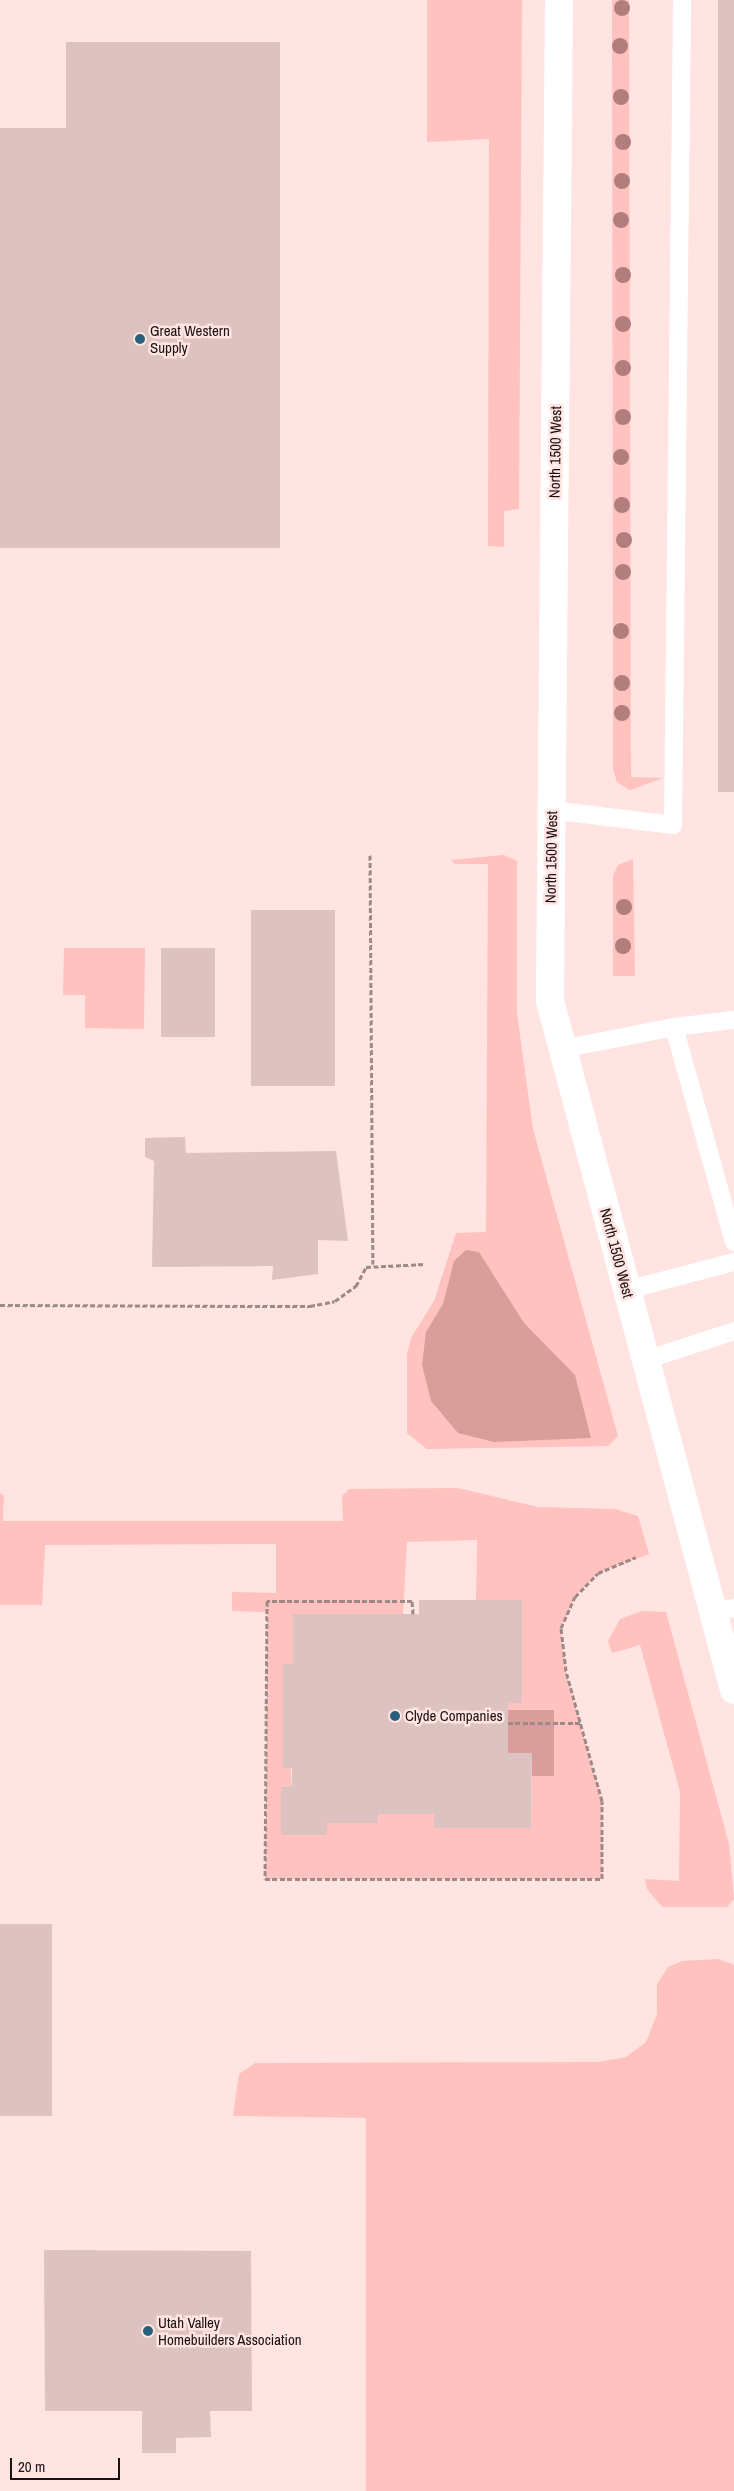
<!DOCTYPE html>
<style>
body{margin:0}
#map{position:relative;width:734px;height:2491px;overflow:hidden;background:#ffe4e2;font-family:"Archivo Narrow",sans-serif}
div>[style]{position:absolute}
.green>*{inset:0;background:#ffc2be}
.water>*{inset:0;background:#d99e9a}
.building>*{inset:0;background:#dcc2c0;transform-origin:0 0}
.path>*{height:3px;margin-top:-1.5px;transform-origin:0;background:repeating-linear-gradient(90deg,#9c8988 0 5px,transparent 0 7.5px)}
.service>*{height:18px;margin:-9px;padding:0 9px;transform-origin:9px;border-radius:9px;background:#fff}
.tertiary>*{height:28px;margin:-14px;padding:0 14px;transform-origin:14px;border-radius:14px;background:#fff}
.trees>*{width:16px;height:16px;margin:-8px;border-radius:50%;background:#b17e7d}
.dots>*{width:14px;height:14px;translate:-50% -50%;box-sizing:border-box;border:2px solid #ffe4e2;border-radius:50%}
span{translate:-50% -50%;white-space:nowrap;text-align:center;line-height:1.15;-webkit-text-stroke:5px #ffe4e2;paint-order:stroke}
.poi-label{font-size:15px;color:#1a1111}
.left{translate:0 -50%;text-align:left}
.street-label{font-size:15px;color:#1a1111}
.scale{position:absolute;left:10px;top:2458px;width:110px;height:22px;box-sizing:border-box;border:2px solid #1a1111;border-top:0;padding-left:6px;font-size:15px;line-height:18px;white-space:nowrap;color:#1a1111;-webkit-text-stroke:4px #ffe4e2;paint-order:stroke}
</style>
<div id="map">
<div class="green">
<div style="clip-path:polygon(427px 0,522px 0,519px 509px,504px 511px,504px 547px,488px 546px,489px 139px,427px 142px)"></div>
<div style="clip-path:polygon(612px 0,629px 0,631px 777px,663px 778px,630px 790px,617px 782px,613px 769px)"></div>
<div style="clip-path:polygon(504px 855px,517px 861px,517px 1014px,533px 1129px,618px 1436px,608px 1446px,427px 1449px,407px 1433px,407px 1354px,411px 1338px,434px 1301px,456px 1233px,486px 1232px,488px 864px,455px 864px,451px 860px)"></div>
<div style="clip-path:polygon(633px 859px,635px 976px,613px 976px,613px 875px,618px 865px)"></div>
<div style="clip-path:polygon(64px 948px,145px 948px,144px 1029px,85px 1028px,85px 995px,63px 995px)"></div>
<div style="clip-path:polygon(evenodd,458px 1488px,538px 1507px,615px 1509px,638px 1516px,649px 1554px,598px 1573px,575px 1597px,561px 1628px,566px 1671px,602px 1801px,602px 1879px,265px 1879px,267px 1612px,232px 1611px,232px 1592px,276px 1593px,276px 1544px,45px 1545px,42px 1605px,0 1605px,0 1493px,4px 1496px,3px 1521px,343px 1521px,342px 1496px,349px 1489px,458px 1488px,477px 1540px,476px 1600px,522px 1600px,522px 1703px,508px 1703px,508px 1710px,553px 1710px,553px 1776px,532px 1776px,531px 1828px,434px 1828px,434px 1814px,378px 1814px,327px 1823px,326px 1835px,281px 1835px,281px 1787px,292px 1787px,283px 1664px,293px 1664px,403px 1614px,407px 1542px,477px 1540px)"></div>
<div style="clip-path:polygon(642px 1611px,666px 1612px,729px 1844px,734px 1899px,727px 1907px,662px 1907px,647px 1889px,645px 1879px,679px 1881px,680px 1792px,640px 1645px,612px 1653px,608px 1641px,620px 1619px)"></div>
<div style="clip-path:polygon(718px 1959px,734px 1965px,734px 2491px,366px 2491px,366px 2118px,233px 2116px,239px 2074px,255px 2063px,598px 2062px,626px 2057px,646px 2042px,657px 2014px,657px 1984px,668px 1967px,682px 1961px)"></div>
</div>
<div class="water">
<div style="clip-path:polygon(466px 1250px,479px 1252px,524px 1323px,575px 1375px,591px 1438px,494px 1442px,458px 1433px,431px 1401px,422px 1365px,426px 1332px,443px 1304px,454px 1261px)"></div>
<div style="clip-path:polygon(508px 1710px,554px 1710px,554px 1776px,532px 1776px,532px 1753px,508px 1753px)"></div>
</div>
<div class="building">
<div style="left:718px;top:0;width:16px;height:792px"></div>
<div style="clip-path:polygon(66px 42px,280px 42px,280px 548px,0 548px,0 128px,66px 128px)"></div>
<div style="left:251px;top:910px;width:84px;height:176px"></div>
<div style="left:161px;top:948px;width:54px;height:89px"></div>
<div style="clip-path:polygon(185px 1137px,186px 1153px,336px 1151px,348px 1241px,318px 1240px,318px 1274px,272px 1280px,273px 1266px,152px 1267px,154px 1161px,145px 1157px,145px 1138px)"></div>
<div style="clip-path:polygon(419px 1600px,522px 1600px,522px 1703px,508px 1703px,508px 1753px,532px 1753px,531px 1828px,434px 1828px,434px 1814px,378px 1814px,378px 1823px,327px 1823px,327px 1835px,281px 1835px,281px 1787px,292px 1787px,292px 1768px,283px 1768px,283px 1664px,293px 1664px,293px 1614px,419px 1614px)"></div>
<div style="left:52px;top:1924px;width:192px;height:52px;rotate:90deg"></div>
<div style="clip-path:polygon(44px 2250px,251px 2251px,252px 2411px,210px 2411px,211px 2437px,176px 2438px,176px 2453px,142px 2453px,142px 2411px,45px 2411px)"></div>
</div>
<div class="path">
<div style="left:370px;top:855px;width:409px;rotate:89.6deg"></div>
<div style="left:0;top:1305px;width:310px;rotate:0.2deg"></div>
<div style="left:310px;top:1306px;width:25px;rotate:-11deg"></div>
<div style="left:335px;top:1301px;width:26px;rotate:-36deg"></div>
<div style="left:356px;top:1286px;width:21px;rotate:-62deg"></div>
<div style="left:366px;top:1267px;width:59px;rotate:-2.9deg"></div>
<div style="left:413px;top:1614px;width:13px;rotate:-94deg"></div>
<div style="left:412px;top:1601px;width:145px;rotate:180deg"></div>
<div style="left:267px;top:1601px;width:278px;rotate:90.4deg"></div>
<div style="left:265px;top:1879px;width:337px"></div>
<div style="left:602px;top:1879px;width:78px;rotate:-90deg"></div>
<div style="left:602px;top:1801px;width:135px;rotate:-105.5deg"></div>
<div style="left:566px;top:1671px;width:43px;rotate:-96.6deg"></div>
<div style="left:561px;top:1628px;width:34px;rotate:-66deg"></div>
<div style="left:575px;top:1597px;width:33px;rotate:-46deg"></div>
<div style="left:598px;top:1573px;width:41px;rotate:-22.8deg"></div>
<div style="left:508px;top:1723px;width:72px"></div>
</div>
<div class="service">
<div style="left:551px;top:810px;width:123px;rotate:7deg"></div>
<div style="left:673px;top:825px;width:825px;rotate:-89.37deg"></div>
<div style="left:674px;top:1027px;width:60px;rotate:-6.7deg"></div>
<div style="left:562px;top:1049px;width:114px;rotate:-11.1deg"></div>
<div style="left:674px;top:1027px;width:223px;rotate:74.4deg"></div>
<div style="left:627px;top:1290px;width:111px;rotate:-14.7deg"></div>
<div style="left:646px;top:1360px;width:93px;rotate:-18.2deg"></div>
<div style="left:713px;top:1611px;width:21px;rotate:-8deg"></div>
</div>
<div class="tertiary">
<div style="left:559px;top:0;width:1001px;rotate:90.52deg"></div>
<div style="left:550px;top:1001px;width:713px;rotate:75.05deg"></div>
</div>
<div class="trees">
<div style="left:622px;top:8px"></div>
<div style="left:620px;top:46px"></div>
<div style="left:621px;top:97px"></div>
<div style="left:623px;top:142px"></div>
<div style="left:622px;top:181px"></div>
<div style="left:621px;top:220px"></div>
<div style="left:623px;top:275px"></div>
<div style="left:623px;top:324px"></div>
<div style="left:623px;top:368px"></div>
<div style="left:623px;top:417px"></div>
<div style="left:621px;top:457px"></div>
<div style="left:622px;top:505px"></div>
<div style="left:624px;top:540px"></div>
<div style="left:623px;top:572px"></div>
<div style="left:621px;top:631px"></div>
<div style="left:622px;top:683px"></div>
<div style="left:622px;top:713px"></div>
<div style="left:624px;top:907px"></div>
<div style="left:623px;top:946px"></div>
</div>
<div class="dots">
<div style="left:140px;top:339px;background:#295f7a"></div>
<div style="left:395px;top:1716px;background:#295f7a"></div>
<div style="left:148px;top:2331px;background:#295f7a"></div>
</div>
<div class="poi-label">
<span class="left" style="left:150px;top:339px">Great Western<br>Supply</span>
<span class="left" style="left:405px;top:1716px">Clyde Companies</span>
<span class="left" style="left:158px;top:2331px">Utah Valley<br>Homebuilders Association</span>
</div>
<div class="street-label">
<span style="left:555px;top:452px;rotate:-89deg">North 1500 West</span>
<span style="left:551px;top:857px;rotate:-89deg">North 1500 West</span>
<span style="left:617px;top:1253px;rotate:75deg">North 1500 West</span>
</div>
<div class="scale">20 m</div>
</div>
